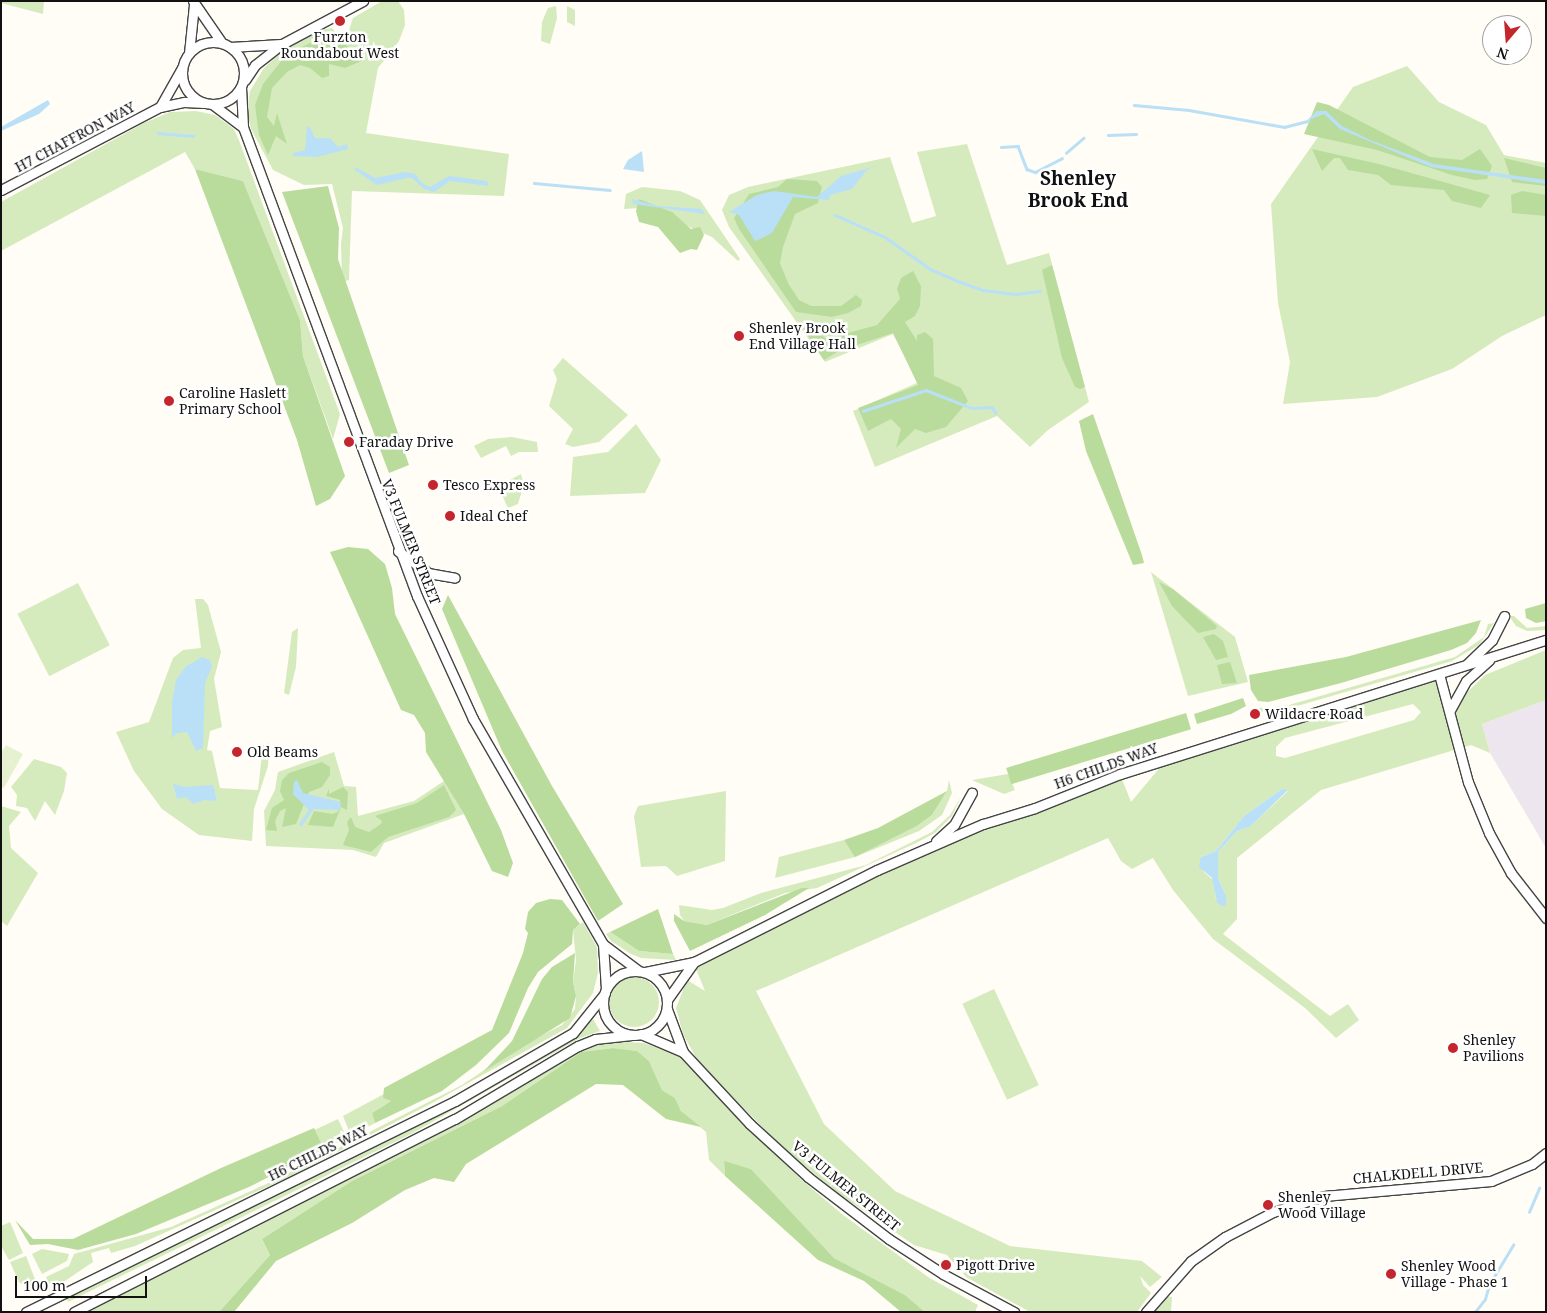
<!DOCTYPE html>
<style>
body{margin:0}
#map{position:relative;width:1547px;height:1313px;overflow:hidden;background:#fffdf5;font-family:"Noto Serif",serif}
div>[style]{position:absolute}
.industrial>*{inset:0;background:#eee6ef}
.green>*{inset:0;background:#d5ebbd;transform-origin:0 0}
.round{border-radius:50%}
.forest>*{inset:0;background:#b9dc9c;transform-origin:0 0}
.pitch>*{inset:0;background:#e6f2cf}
.water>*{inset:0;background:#b9e0f7}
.stream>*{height:2.5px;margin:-1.25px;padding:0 1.25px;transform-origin:1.25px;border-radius:1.25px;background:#b9e0f7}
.roads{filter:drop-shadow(1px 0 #444) drop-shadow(-1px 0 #444) drop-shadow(0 1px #444) drop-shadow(0 -1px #444)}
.tertiary>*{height:9px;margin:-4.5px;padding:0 4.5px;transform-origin:4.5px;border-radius:4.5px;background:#fff}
.tertiary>.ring{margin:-4.5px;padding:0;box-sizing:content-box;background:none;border:9px solid #fff;border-radius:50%}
.dots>*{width:14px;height:14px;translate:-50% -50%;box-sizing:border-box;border:2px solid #fff;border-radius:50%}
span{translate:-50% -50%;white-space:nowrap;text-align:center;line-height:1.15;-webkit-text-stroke:5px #fff;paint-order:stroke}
.poi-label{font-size:14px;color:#111}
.left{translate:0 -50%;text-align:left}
.street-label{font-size:14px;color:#111}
.district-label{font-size:19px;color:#111;font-weight:700}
.frame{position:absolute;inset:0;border:2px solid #111;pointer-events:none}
.north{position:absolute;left:1482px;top:15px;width:50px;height:50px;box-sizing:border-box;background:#fff;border:1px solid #a0a0a0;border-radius:50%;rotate:198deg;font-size:14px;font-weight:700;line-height:20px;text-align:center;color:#111}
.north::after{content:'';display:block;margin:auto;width:18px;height:22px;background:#c4262e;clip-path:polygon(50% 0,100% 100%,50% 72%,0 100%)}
.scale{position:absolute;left:15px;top:1276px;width:132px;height:22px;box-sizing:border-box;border:2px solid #111;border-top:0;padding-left:6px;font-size:15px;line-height:18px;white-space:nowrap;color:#111;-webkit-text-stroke:4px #fff;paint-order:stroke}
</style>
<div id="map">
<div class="industrial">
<div style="clip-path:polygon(1546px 700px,1546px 848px,1490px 753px,1482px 724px)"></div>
</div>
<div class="green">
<div style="clip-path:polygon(1px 1px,44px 1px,43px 14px,1px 3px)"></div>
<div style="clip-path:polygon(382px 1px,398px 1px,404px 10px,405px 25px,399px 41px,378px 68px,366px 133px,509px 154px,504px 196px,352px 191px,349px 280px,342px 282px,341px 244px,343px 228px,332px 184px,304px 185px,273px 170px,251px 129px,247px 112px,250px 91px,264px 68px,285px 49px,320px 30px,332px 28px,338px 35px,349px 30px,353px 18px)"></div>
<div style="clip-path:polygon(556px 6px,557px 18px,550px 44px,541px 41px,542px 22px,548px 8px)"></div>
<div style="clip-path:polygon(567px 6px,575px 10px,575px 26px,567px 22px)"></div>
<div style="clip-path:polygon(1407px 66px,1439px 102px,1486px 125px,1504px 155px,1546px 163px,1546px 315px,1502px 336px,1452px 369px,1377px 397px,1283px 404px,1290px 362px,1278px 303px,1271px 204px,1353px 87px)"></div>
<div style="clip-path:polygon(196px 111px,215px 115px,234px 129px,240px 143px,340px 414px,333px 439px,303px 356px,300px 320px,243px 181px,195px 169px,185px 152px,1px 251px,1px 202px,144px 123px,170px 112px)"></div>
<div style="clip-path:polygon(967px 144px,1007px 265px,1049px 253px,1089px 402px,1048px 430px,1030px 447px,997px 416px,875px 467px,853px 411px,919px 382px,893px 334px,825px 362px,729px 227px,722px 210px,729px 195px,748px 187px,890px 157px,912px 223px,936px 216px,917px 152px)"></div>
<div style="clip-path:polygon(642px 187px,680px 191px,700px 200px,740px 259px,738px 261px,712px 237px,658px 213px,639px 208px,624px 209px,626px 194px)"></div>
<div style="clip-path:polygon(563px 358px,628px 415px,599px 442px,573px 447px,565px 444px,573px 429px,549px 406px,557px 379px,553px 370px)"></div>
<div style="clip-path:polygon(636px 424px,661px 460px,645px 493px,570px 496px,573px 457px,608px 452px)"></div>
<div style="clip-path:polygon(512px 437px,537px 442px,538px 452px,519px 452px,511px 456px,506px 446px,481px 458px,474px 446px,488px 439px)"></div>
<div style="clip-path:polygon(521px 474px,524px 486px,520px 497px,518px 504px,508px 508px,498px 486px)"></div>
<div style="clip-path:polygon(1151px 572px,1235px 637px,1248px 682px,1188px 696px)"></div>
<div style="left:78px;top:583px;width:70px;height:68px;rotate:63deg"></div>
<div style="clip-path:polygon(195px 599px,203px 599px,208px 605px,221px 652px,214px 679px,222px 727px,210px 731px,207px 750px,212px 751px,220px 788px,258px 790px,263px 745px,269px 743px,268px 766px,254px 809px,252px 841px,199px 835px,162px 809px,134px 771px,116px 732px,149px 722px,173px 658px,183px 650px,201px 648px)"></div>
<div style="clip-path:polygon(1509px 616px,1514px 616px,1527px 628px,1546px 626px,1546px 630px,1527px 631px,1516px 626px)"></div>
<div style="clip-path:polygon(1494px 623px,1479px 645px,1452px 661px,1287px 709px,1260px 712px,1259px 708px,1289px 705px,1455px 657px,1484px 637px,1488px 624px)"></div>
<div style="clip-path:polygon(298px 628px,296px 667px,289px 695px,284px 693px,292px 632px)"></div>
<div style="clip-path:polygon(evenodd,1546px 650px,1546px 700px,1482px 724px,1490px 753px,1471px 745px,1321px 790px,1237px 858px,1237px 919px,1223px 934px,1330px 1016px,1348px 1004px,1359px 1020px,1336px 1038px,1305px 1008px,1213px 939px,1173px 890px,1153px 858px,1132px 869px,1121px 861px,1108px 838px,756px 991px,824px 1124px,895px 1191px,1010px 1246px,1142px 1261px,1162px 1277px,1150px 1287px,1140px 1276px,1143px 1285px,1151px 1293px,1137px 1312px,1030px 1312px,966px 1277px,947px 1255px,914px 1245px,839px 1194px,787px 1152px,699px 1063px,683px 1034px,676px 1008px,687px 980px,705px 991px,696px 969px,781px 918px,877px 870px,1120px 774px,1131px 802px,1167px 759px,1439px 674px,1450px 709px,1485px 675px,1546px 650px,1413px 704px,1421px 712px,1414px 720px,1285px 758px,1276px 756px,1276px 747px,1285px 738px,1413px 704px,1546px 650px,1282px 789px,1288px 791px,1252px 825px,1237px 831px,1218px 852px,1218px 878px,1226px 896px,1216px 899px,1214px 881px,1203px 871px,1201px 857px,1216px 851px,1244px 816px,1282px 789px)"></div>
<div style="clip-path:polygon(334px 752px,344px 786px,356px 787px,358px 816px,414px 801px,444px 781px,464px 814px,384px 843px,376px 857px,353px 850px,266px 846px,264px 811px,275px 790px,278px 772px)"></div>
<div style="clip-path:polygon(34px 759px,61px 767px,67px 773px,64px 791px,55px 815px,45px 801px,35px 821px,27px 808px,16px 806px,17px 795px,11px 787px)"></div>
<div style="clip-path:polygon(1008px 774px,1015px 790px,1004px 794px,972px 780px)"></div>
<div style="clip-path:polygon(949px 780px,952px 793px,942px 815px,919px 831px,855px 857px,775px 878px,779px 857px,844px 840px,856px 856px,917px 826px,932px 815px,947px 791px)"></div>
<div style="clip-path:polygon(726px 791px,725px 861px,677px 876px,666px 866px,641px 867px,634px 816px,638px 806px)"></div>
<div style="clip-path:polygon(961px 797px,952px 816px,935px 833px,916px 843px,817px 888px,785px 893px,707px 925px,684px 921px,680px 915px,679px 905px,712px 910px,723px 908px,761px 893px,866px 865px,932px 832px,950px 815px)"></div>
<div style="clip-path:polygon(1px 806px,21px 812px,9px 826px,11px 848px,38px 873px,7px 926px,1px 921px)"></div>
<div style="clip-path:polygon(583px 922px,597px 947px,598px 973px,593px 993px,567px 1028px,434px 1102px,287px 1178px,135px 1246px,111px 1253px,109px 1248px,91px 1253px,93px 1262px,59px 1285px,57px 1280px,49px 1283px,46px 1277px,69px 1266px,74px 1254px,171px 1227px,273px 1181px,462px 1085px,517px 1048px,562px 1025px,575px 1009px,576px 996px,573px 982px,576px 960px,573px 930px)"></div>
<div style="clip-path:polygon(610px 932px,639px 951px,673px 954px,676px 960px,641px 958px,631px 954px,611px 941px,606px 934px)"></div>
<div class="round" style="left:609px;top:977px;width:50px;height:50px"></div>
<div style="left:994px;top:989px;width:106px;height:35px;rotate:65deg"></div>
<div style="clip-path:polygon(593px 1019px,600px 1031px,580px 1038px,411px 1134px,68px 1302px,64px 1294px,348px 1160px,447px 1108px,579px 1033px)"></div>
<div style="clip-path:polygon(605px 1041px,644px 1043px,680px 1056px,742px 1123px,804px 1182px,843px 1215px,928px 1277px,978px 1305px,975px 1312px,925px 1312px,905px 1295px,834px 1258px,751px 1169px,724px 1162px,725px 1176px,709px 1160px,706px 1132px,681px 1111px,675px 1098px,662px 1090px,649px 1061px,637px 1051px,613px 1048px,581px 1052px,502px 1106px,352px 1181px,262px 1239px,270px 1255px,219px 1312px,77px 1312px,455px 1119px,580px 1050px)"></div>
<div style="clip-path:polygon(384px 1094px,384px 1098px,391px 1101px,372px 1113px,375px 1123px,351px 1136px,343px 1116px)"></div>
<div style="left:338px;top:1119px;width:21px;height:26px;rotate:65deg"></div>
<div style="clip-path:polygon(10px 1222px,23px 1253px,9px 1260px,1px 1246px,1px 1226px)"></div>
<div style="clip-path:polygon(42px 1249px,69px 1254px,67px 1261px,42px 1274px,32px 1254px)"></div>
<div style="clip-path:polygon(26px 1256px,38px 1287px,32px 1286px,31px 1290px,19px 1282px,10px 1262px)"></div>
<div style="clip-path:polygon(1159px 1295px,1172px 1297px,1171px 1312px,1146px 1312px)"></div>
</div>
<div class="forest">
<div style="clip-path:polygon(324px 36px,342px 37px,347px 46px,364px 60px,345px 68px,329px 64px,329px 76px,322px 78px,310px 68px,300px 65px,287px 72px,272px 88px,267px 117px,274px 126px,277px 113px,287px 144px,276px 136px,268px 155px,259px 135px,255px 105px,263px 84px,286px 55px)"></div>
<div style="clip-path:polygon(1317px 102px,1329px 105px,1430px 157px,1462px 160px,1480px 149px,1492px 166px,1487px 179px,1475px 180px,1452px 175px,1377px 150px,1304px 134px)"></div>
<div style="clip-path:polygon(1312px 149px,1379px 164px,1490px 195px,1481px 208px,1452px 201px,1444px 190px,1391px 185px,1378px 175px,1348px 170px,1340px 158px,1334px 158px,1322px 171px)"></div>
<div style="clip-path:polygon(1504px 158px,1546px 168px,1546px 186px,1512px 182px)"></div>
<div style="clip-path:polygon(195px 169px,243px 181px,300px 320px,303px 356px,345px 476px,330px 499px,316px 506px,297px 440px)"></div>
<div style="clip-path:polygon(787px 179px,817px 181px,822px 187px,818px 203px,795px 214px,783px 247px,780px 263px,788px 283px,799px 300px,811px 306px,841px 306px,856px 295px,862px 300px,861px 306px,848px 313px,832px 317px,796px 312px,739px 229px,734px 218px,749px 194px,778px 187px)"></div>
<div style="clip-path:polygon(328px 186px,339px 228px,338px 259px,409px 465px,389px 473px,282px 192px)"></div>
<div style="clip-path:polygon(1522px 191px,1546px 195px,1546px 216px,1512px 213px,1511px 195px)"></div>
<div style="clip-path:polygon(639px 199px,672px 212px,691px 229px,700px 227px,704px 235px,697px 250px,691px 249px,680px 253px,658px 227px,639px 222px,636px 211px)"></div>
<div style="clip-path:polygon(1052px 265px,1085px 387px,1080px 389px,1075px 387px,1062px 358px,1042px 270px)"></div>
<div style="clip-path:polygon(913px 271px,921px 286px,920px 306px,915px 316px,905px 322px,917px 341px,917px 335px,925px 332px,933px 339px,934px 376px,961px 388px,968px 401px,946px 427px,926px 433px,915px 429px,896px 448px,901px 429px,891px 419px,868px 431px,858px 408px,918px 385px,893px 333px,839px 351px,824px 360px,801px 325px,809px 324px,826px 339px,877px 325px,900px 299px,897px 289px,901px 278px)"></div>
<div style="clip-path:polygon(1093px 414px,1142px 555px,1144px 563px,1133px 565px,1086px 451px,1079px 421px)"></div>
<div style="clip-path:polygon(348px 547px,368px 549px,385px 564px,392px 588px,395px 614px,501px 830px,513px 863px,508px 877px,492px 871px,464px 814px,426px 752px,425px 733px,414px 715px,401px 710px,330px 552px)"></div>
<div style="clip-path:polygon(1159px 582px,1173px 589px,1217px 626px,1216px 629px,1198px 633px,1172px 606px)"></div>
<div style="clip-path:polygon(448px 595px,552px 786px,623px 904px,598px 921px,502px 751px,442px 609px)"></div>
<div style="clip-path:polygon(1546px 603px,1546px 621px,1536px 623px,1526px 618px,1525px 609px)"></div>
<div style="clip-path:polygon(1481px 620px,1476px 633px,1467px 643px,1451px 650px,1341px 683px,1268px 702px,1258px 701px,1251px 690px,1249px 675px,1346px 657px)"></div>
<div style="clip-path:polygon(1214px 634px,1223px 641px,1228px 657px,1216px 660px,1203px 637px)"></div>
<div style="clip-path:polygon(1230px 662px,1237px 683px,1222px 684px,1217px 665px)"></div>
<div style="clip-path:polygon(1243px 698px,1246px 706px,1231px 714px,1197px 724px,1194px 714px)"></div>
<div style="left:1186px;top:713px;width:17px;height:188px;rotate:73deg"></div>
<div style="clip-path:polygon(322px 762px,330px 767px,330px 775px,322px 787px,309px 792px,296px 824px,282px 827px,286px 808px,280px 811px,275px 821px,277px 831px,266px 830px,272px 808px,284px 800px,280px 791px,282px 780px,289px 773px)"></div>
<div style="clip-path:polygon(444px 785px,456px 810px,449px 817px,388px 837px,371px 852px,343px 845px,349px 830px,347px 822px,351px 817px,355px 827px,369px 832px,381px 824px,382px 821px,375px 816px,378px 815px,417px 803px)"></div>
<div style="clip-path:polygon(343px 787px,348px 792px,347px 810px,341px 807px,333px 827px,308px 825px,314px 811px,332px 814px,338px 812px,340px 800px,326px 796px,329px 789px,329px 794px)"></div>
<div style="clip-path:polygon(947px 791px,932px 815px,917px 826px,855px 857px,844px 840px,878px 828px)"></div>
<div style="clip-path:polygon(802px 888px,809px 888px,765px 915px,690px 951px,674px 921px,674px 914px,684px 921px,707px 925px)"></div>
<div style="clip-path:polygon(550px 899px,562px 900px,580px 924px,573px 930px,572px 944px,538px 972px,528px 988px,509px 1033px,476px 1065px,442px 1091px,375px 1123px,372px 1113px,391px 1101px,383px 1098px,384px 1088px,492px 1030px,523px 953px,528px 933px,525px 929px,528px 912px,536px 903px)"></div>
<div style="clip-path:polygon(658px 909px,673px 954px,639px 951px,610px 932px)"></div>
<div style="clip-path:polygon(575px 953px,573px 982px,576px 996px,570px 1018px,483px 1072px,512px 1041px,542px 979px,552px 967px)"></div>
<div style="clip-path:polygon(613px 1048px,637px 1051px,649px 1061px,662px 1090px,675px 1098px,681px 1111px,701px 1127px,666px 1119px,623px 1085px,596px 1084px,466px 1164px,454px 1182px,434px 1178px,405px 1190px,352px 1223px,276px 1261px,234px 1312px,219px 1312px,270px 1255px,262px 1239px,352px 1181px,502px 1106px,581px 1052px)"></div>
<div style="clip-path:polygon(314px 1128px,324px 1149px,249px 1187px,136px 1234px,78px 1250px,48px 1244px,30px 1245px,15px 1220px,33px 1239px,73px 1239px,221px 1168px)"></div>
<div style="clip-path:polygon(724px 1161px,751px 1169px,834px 1258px,905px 1295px,925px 1312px,901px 1312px,864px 1281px,818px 1260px,725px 1176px)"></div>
</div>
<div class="pitch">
<div style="clip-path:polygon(6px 745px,23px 754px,4px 788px,1px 786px,1px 753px)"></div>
</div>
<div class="water">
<div style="clip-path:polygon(48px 100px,50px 104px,39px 114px,1px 131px,1px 127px)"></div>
<div style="clip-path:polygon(1317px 111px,1326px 111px,1342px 126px,1370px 140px,1434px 164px,1546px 180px,1546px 184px,1431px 167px,1340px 129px,1324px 114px,1306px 121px)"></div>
<div style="clip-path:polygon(307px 127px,310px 127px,315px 138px,330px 138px,338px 147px,347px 144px,348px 149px,317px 157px,293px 156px,293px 153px,305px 150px)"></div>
<div style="clip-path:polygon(642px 151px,644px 172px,623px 169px,628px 160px)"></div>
<div style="clip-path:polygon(876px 166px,867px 170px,852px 189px,830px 195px,829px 200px,793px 197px,772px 233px,760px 239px,755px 241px,739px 215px,729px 212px,757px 195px,774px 191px,817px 197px,841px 176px)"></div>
<div style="clip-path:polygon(355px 167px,375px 178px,405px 172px,415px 174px,422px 183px,430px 187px,449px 176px,487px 181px,489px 186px,450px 181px,434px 192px,424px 189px,412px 178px,407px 178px,377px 185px,355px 170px)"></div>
<div style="clip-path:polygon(632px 199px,658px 206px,702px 209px,705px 214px,633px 204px)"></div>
<div style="clip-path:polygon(202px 657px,210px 660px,212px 667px,205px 683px,203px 748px,196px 751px,187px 732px,177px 733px,172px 738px,172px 702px,176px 680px,185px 667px)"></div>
<div style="clip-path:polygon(297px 780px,303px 793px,341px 802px,340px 810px,314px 809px,301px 827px,299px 824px,309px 810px,293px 794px,294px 782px)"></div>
<div style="clip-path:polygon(173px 784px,185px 787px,213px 785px,217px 801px,204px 800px,193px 804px,186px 797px,177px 799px)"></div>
<div style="clip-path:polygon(1282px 789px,1288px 790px,1251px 826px,1237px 831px,1218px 852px,1218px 878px,1226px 896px,1226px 905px,1221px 906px,1217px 902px,1212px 878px,1199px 867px,1201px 857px,1216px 851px,1244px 816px)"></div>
</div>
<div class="stream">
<div style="left:1134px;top:105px;width:55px;rotate:5.2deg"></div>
<div style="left:1189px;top:110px;width:97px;rotate:10.1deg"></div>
<div style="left:1284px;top:127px;width:25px;rotate:-14deg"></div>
<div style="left:158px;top:133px;width:35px;rotate:5deg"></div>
<div style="left:1108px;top:135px;width:28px;rotate:-2deg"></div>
<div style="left:1001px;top:147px;width:17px;rotate:-3deg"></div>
<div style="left:1018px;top:146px;width:25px;rotate:69deg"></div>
<div style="left:1027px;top:169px;width:9px;rotate:21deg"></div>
<div style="left:1035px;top:172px;width:30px;rotate:-27deg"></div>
<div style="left:1066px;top:153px;width:23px;rotate:-41deg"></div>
<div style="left:534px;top:183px;width:76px;rotate:5.3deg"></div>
<div style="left:835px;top:215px;width:55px;rotate:23.7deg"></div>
<div style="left:885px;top:237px;width:57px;rotate:35.1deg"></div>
<div style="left:932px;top:270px;width:25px;rotate:23deg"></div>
<div style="left:955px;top:280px;width:30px;rotate:20deg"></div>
<div style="left:983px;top:290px;width:32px;rotate:7deg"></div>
<div style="left:1015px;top:294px;width:25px;rotate:-7deg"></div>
<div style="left:863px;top:411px;width:66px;rotate:-18.4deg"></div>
<div style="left:926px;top:390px;width:49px;rotate:21.4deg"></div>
<div style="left:972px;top:408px;width:20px;rotate:-3deg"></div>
<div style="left:992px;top:407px;width:7px;rotate:56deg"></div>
<div style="left:1529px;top:1212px;width:26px;rotate:-67deg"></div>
<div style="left:1475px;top:1312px;width:16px;rotate:-52deg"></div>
<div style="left:1485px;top:1299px;width:15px;rotate:-74deg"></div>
<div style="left:1489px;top:1285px;width:47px;rotate:-59deg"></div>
</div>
<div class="roads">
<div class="tertiary">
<div style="left:193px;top:1px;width:51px;rotate:55.4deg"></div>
<div class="ring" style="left:182px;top:42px;width:53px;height:53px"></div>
<div style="left:230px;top:47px;width:51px;rotate:-3.4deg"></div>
<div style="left:189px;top:53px;width:48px;rotate:-84.1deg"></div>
<div style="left:245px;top:80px;width:18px;rotate:-56deg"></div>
<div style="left:255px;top:65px;width:34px;rotate:-38deg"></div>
<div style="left:282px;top:44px;width:92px;rotate:-28deg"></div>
<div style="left:241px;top:87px;width:40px;rotate:87.1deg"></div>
<div style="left:243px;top:127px;width:500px;rotate:69.65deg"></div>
<div style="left:417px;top:596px;width:135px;rotate:65.5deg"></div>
<div style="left:473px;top:719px;width:260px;rotate:60deg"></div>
<div style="left:603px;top:944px;width:45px;rotate:36.9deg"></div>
<div style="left:212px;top:104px;width:39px;rotate:37deg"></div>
<div style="left:160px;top:107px;width:45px;rotate:-60.6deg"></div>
<div style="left:1px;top:190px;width:179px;rotate:-27.6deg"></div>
<div style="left:160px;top:107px;width:25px;rotate:-12deg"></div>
<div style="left:184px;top:102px;width:20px;rotate:3deg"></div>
<div style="left:398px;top:551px;width:37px;rotate:36deg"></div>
<div style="left:428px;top:573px;width:27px;rotate:10deg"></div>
<div style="left:1467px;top:664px;width:35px;rotate:-44deg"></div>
<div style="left:1492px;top:640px;width:27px;rotate:-63deg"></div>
<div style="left:1439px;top:674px;width:112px;rotate:75deg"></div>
<div style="left:1468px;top:782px;width:55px;rotate:67.6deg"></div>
<div style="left:1489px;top:833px;width:46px;rotate:61.2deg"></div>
<div style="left:1511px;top:873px;width:57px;rotate:52.1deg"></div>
<div style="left:1450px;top:710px;width:33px;rotate:-61deg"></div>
<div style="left:1466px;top:681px;width:31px;rotate:-42deg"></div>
<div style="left:936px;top:841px;width:24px;rotate:-42deg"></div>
<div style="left:954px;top:825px;width:37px;rotate:-61deg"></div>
<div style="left:603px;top:944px;width:45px;rotate:86.2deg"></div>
<div class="ring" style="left:603px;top:971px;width:55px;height:55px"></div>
<div style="left:645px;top:972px;width:50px;rotate:-11.5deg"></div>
<div style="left:694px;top:962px;width:205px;rotate:-26.7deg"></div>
<div style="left:877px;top:870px;width:116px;rotate:-23.5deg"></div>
<div style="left:983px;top:824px;width:54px;rotate:-17.1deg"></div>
<div style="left:1035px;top:808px;width:92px;rotate:-21.8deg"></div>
<div style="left:1120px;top:774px;width:447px;rotate:-17.5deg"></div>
<div style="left:667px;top:1000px;width:47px;rotate:-54.6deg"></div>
<div style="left:667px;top:1009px;width:46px;rotate:69.6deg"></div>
<div style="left:683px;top:1052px;width:98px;rotate:47.1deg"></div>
<div style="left:750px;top:1124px;width:79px;rotate:42.4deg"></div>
<div style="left:808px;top:1177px;width:102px;rotate:37.4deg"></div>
<div style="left:889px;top:1239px;width:64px;rotate:32.9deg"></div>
<div style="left:943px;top:1274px;width:81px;rotate:28.2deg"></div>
<div style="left:641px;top:1034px;width:46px;rotate:23.2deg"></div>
<div style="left:26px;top:1312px;width:478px;rotate:-26.2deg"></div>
<div style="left:455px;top:1101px;width:136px;rotate:-30deg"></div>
<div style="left:573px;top:1033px;width:51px;rotate:-51.3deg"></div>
<div style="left:74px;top:1312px;width:427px;rotate:-26.9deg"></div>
<div style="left:455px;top:1119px;width:143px;rotate:-30.7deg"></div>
<div style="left:578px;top:1046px;width:18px;rotate:-22deg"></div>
<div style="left:595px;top:1039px;width:37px;rotate:-6deg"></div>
<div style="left:1146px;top:1312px;width:68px;rotate:-48.6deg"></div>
<div style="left:1191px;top:1261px;width:42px;rotate:-35.2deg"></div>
<div style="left:1225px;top:1237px;width:54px;rotate:-27.5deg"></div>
<div style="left:1273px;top:1212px;width:53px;rotate:-17.4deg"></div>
<div style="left:1324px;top:1196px;width:168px;rotate:-5.1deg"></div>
<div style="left:1491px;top:1181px;width:44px;rotate:-22.5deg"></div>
<div style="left:1532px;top:1164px;width:18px;rotate:-38deg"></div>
</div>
</div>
<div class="dots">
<div style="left:340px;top:21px;background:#c4262e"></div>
<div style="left:739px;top:336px;background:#c4262e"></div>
<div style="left:169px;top:401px;background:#c4262e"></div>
<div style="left:349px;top:442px;background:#c4262e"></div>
<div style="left:433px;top:485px;background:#c4262e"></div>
<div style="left:450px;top:516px;background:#c4262e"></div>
<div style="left:1255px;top:714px;background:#c4262e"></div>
<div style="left:237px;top:752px;background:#c4262e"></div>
<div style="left:1453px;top:1048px;background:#c4262e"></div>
<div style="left:1268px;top:1205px;background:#c4262e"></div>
<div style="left:946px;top:1265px;background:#c4262e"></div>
<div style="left:1391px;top:1274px;background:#c4262e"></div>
</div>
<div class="poi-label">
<span style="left:340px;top:45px">Furzton<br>Roundabout West</span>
<span class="left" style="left:749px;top:336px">Shenley Brook<br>End Village Hall</span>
<span class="left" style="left:179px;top:401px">Caroline Haslett<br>Primary School</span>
<span class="left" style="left:359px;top:442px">Faraday Drive</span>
<span class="left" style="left:443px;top:485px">Tesco Express</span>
<span class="left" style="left:460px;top:516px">Ideal Chef</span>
<span class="left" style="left:1265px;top:714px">Wildacre Road</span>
<span class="left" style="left:247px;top:752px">Old Beams</span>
<span class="left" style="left:1463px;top:1048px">Shenley<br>Pavilions</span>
<span class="left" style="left:1278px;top:1205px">Shenley<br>Wood Village</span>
<span class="left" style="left:956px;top:1265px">Pigott Drive</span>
<span class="left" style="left:1401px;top:1274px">Shenley Wood<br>Village - Phase 1</span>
</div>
<div class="street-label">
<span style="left:75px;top:137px;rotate:-28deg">H7 CHAFFRON WAY</span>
<span style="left:411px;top:542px;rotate:68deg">V3 FULMER STREET</span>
<span style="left:1106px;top:766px;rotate:-20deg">H6 CHILDS WAY</span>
<span style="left:318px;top:1153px;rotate:-26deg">H6 CHILDS WAY</span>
<span style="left:1418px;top:1173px;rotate:-5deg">CHALKDELL DRIVE</span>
<span style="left:846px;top:1186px;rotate:39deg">V3 FULMER STREET</span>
</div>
<div class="district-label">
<span style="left:1078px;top:190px">Shenley<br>Brook End</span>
</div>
<div class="frame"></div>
<div class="north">N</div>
<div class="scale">100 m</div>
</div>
